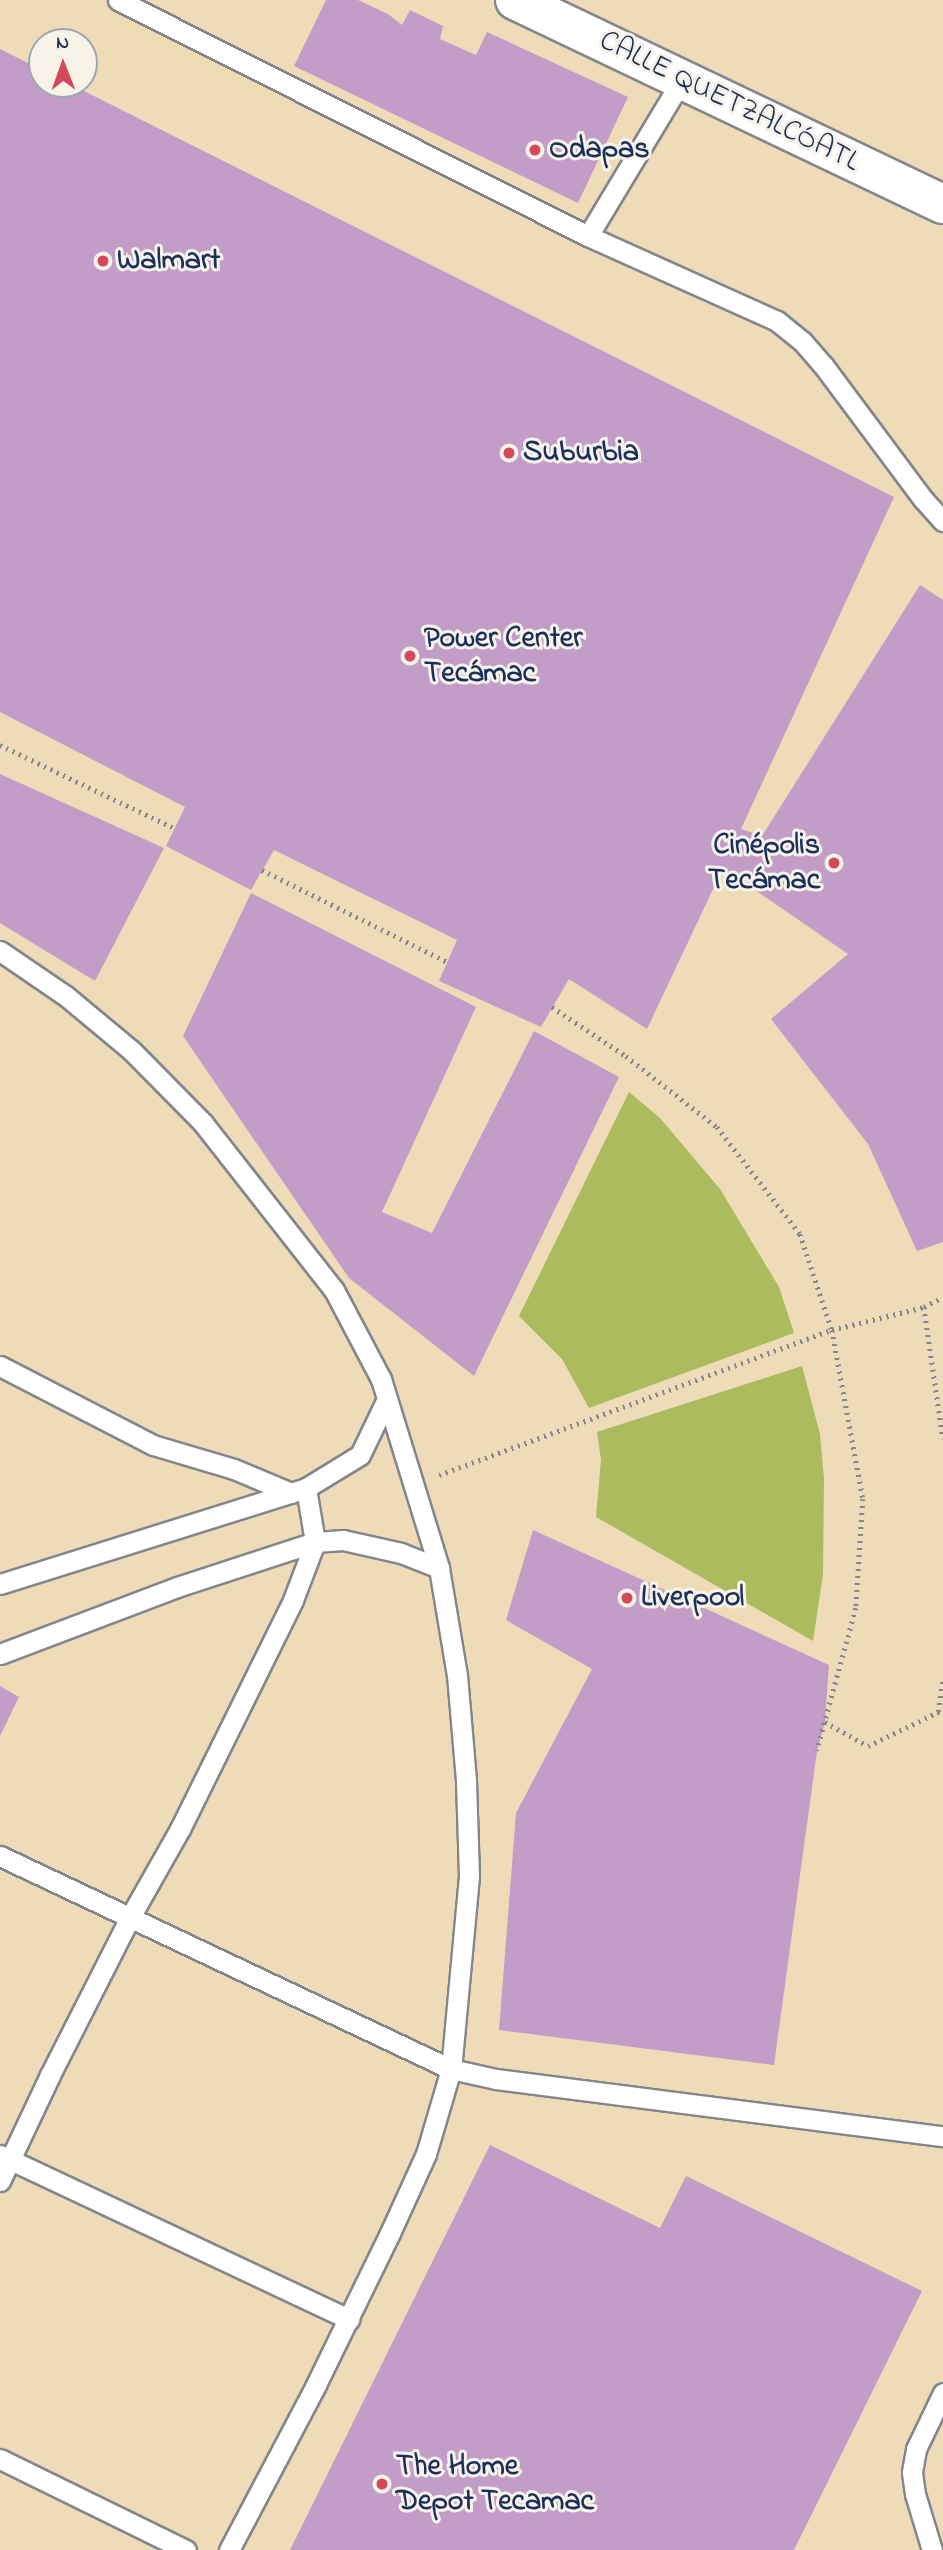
<!DOCTYPE html>
<meta charset="utf-8">
<style>
body{margin:0}
#map{position:relative;width:943px;height:2550px;overflow:hidden;background:#eedcb9;font-family:"Indie Flower",sans-serif}
div>[style]{position:absolute}
.green>*{inset:0;background:#abbb5e}
.building>*{inset:0;background:#c29dc8}
.path>*{height:4.5px;margin-top:-2.25px;transform-origin:0;background:repeating-linear-gradient(90deg,#84868c 0 2px,transparent 0 7px)}
.roads{filter:drop-shadow(2px 0 #84868c) drop-shadow(-2px 0 #84868c) drop-shadow(0 2px #84868c) drop-shadow(0 -2px #84868c)}
.lane>*{height:19px;margin:-9.5px;padding:0 9.5px;transform-origin:9.5px;border-radius:9.5px;background:#fff}
.street>*{height:38px;margin:-19px;padding:0 19px;transform-origin:19px;border-radius:19px;background:#fff}
.dots>*{width:19px;height:19px;translate:-50% -50%;box-sizing:border-box;border:4px solid #f7f3e8;border-radius:50%}
span{translate:-50% -50%;white-space:nowrap;text-align:center;line-height:1.15;-webkit-text-stroke:6px #f7f3e8;paint-order:stroke}
.street-label{font-size:30px;color:#1b2f5e}
.poi-label{font-size:30px;color:#1b2f5e;font-weight:700}
.left{translate:0 -50%;text-align:left}
.right{translate:-100% -50%;text-align:right}
.north{position:absolute;left:28px;top:28px;width:70px;height:70px;box-sizing:border-box;background:#f7f3e8;border:2px solid #9fa5b1;border-radius:50%;rotate:359deg;font-size:19px;font-weight:700;line-height:28px;text-align:center;color:#1b2f5e}
.north::after{content:'';display:block;margin:auto;width:24px;height:32px;background:#d1495b;clip-path:polygon(50% 0,100% 100%,50% 72%,0 100%)}
</style>
<div id="map">
<div class="green">
<div style="clip-path:polygon(629px 1092px,660px 1118px,720px 1189px,779px 1287px,794px 1333px,589px 1408px,562px 1359px,519px 1316px)"></div>
<div style="clip-path:polygon(802px 1366px,820px 1434px,824px 1479px,823px 1574px,813px 1641px,596px 1517px,601px 1460px,597px 1432px)"></div>
</div>
<div class="building">
<div style="clip-path:polygon(326px 0,358px 0,388px 14px,402px 25px,410px 10px,443px 26px,440px 39px,476px 55px,487px 32px,628px 97px,578px 203px,294px 66px)"></div>
<div style="clip-path:polygon(0 49px,42px 70px,42px 84px,70px 84px,894px 497px,741px 829px,762px 836px,920px 585px,943px 600px,943px 1242px,917px 1251px,868px 1144px,771px 1019px,848px 954px,723px 868px,647px 1029px,569px 979px,541px 1027px,439px 981px,457px 940px,274px 850px,251px 890px,166px 846px,185px 807px,0 712px)"></div>
<div style="clip-path:polygon(0 774px,164px 848px,95px 981px,0 923px)"></div>
<div style="clip-path:polygon(251px 893px,476px 1007px,382px 1212px,432px 1233px,534px 1031px,619px 1077px,474px 1376px,349px 1278px,183px 1036px)"></div>
<div style="clip-path:polygon(533px 1530px,829px 1665px,825px 1722px,817px 1751px,774px 2065px,499px 2030px,516px 1813px,592px 1669px,506px 1620px)"></div>
<div style="clip-path:polygon(0 1686px,19px 1697px,0 1736px)"></div>
<div style="clip-path:polygon(490px 2145px,660px 2228px,686px 2176px,922px 2291px,794px 2550px,290px 2550px)"></div>
</div>
<div class="path">
<div style="left:0;top:745px;width:193px;rotate:25.5deg"></div>
<div style="left:262px;top:870px;width:207px;rotate:26.4deg"></div>
<div style="left:552px;top:1007px;width:89px;rotate:33.5deg"></div>
<div style="left:626px;top:1056px;width:115px;rotate:38deg"></div>
<div style="left:717px;top:1127px;width:135px;rotate:52.2deg"></div>
<div style="left:800px;top:1234px;width:101px;rotate:71.6deg"></div>
<div style="left:832px;top:1330px;width:172px;rotate:79.6deg"></div>
<div style="left:863px;top:1499px;width:109px;rotate:93.7deg"></div>
<div style="left:856px;top:1608px;width:148px;rotate:105.3deg"></div>
<div style="left:924px;top:1307px;width:133px;rotate:81.8deg"></div>
<div style="left:439px;top:1475px;width:419px;rotate:-20.3deg"></div>
<div style="left:832px;top:1330px;width:95px;rotate:-14deg"></div>
<div style="left:924px;top:1307px;width:21px;rotate:-28deg"></div>
<div style="left:943px;top:1682px;width:30px;rotate:99deg"></div>
<div style="left:938px;top:1712px;width:6px;rotate:31deg"></div>
<div style="left:825px;top:1722px;width:49px;rotate:29.2deg"></div>
<div style="left:868px;top:1746px;width:78px;rotate:-25.9deg"></div>
</div>
<div class="roads">
<div class="lane">
<div style="left:118px;top:0;width:526px;rotate:26.66deg"></div>
<div style="left:588px;top:236px;width:207px;rotate:24.2deg"></div>
<div style="left:777px;top:321px;width:32px;rotate:39deg"></div>
<div style="left:802px;top:341px;width:32px;rotate:49deg"></div>
<div style="left:823px;top:365px;width:167px;rotate:53.3deg"></div>
<div style="left:923px;top:499px;width:30px;rotate:48deg"></div>
<div style="left:588px;top:236px;width:184px;rotate:-59deg"></div>
<div style="left:0;top:951px;width:80px;rotate:34.3deg"></div>
<div style="left:66px;top:996px;width:86px;rotate:39.8deg"></div>
<div style="left:132px;top:1051px;width:101px;rotate:45.4deg"></div>
<div style="left:203px;top:1123px;width:212px;rotate:51.9deg"></div>
<div style="left:334px;top:1290px;width:101px;rotate:62.2deg"></div>
<div style="left:381px;top:1379px;width:198px;rotate:72.9deg"></div>
<div style="left:439px;top:1568px;width:109px;rotate:80.5deg"></div>
<div style="left:457px;top:1675px;width:106px;rotate:85.1deg"></div>
<div style="left:466px;top:1781px;width:95px;rotate:88.2deg"></div>
<div style="left:469px;top:1876px;width:194px;rotate:95.3deg"></div>
<div style="left:451px;top:2069px;width:89px;rotate:106.4deg"></div>
<div style="left:426px;top:2154px;width:87px;rotate:114.5deg"></div>
<div style="left:390px;top:2233px;width:169px;rotate:116deg"></div>
<div style="left:316px;top:2385px;width:187px;rotate:117.8deg"></div>
<div style="left:0;top:1366px;width:172px;rotate:27.3deg"></div>
<div style="left:153px;top:1445px;width:84px;rotate:16.5deg"></div>
<div style="left:234px;top:1469px;width:62px;rotate:22.8deg"></div>
<div style="left:0;top:1584px;width:321px;rotate:-17.4deg"></div>
<div style="left:306px;top:1488px;width:63px;rotate:-31.4deg"></div>
<div style="left:360px;top:1455px;width:62px;rotate:-64.3deg"></div>
<div style="left:0;top:1654px;width:189px;rotate:-20.7deg"></div>
<div style="left:177px;top:1587px;width:145px;rotate:-18.1deg"></div>
<div style="left:315px;top:1542px;width:28px;rotate:-4deg"></div>
<div style="left:343px;top:1540px;width:59px;rotate:12.6deg"></div>
<div style="left:401px;top:1553px;width:41px;rotate:21.5deg"></div>
<div style="left:0;top:1856px;width:499px;rotate:25.3deg"></div>
<div style="left:451px;top:2069px;width:46px;rotate:12.5deg"></div>
<div style="left:496px;top:2079px;width:451px;rotate:7.3deg"></div>
<div style="left:0;top:2155px;width:386px;rotate:25.2deg"></div>
<div style="left:0;top:2181px;width:117px;rotate:-64.7deg"></div>
<div style="left:50px;top:2075px;width:175px;rotate:-63.1deg"></div>
<div style="left:129px;top:1919px;width:103px;rotate:-60.5deg"></div>
<div style="left:180px;top:1829px;width:255px;rotate:-63.7deg"></div>
<div style="left:293px;top:1600px;width:62px;rotate:-69.2deg"></div>
<div style="left:315px;top:1542px;width:55px;rotate:-99.5deg"></div>
<div style="left:0;top:2459px;width:207px;rotate:26.1deg"></div>
<div style="left:932px;top:2550px;width:59px;rotate:-106.9deg"></div>
<div style="left:915px;top:2494px;width:22px;rotate:-98deg"></div>
<div style="left:912px;top:2472px;width:23px;rotate:-80deg"></div>
<div style="left:916px;top:2449px;width:62px;rotate:-64.3deg"></div>
</div>
<div class="street">
<div style="left:515px;top:0;width:474px;rotate:25.5deg"></div>
</div>
</div>
<div class="dots">
<div style="left:535px;top:150px;background:#d1495b"></div>
<div style="left:103px;top:261px;background:#d1495b"></div>
<div style="left:509px;top:453px;background:#d1495b"></div>
<div style="left:410px;top:656px;background:#d1495b"></div>
<div style="left:834px;top:863px;background:#d1495b"></div>
<div style="left:627px;top:1598px;background:#d1495b"></div>
<div style="left:382px;top:2484px;background:#d1495b"></div>
</div>
<div class="street-label">
<span style="left:729px;top:102px;rotate:26deg">CALLE QUETZALCÓATL</span>
</div>
<div class="poi-label">
<span class="left" style="left:549px;top:150px">Odapas</span>
<span class="left" style="left:117px;top:261px">Walmart</span>
<span class="left" style="left:523px;top:453px">Suburbia</span>
<span class="left" style="left:424px;top:656px">Power Center<br>Tecámac</span>
<span class="right" style="left:820px;top:863px">Cinépolis<br>Tecámac</span>
<span class="left" style="left:641px;top:1598px">Liverpool</span>
<span class="left" style="left:396px;top:2484px">The Home<br>Depot Tecamac</span>
</div>
<div class="north">N</div>
</div>
